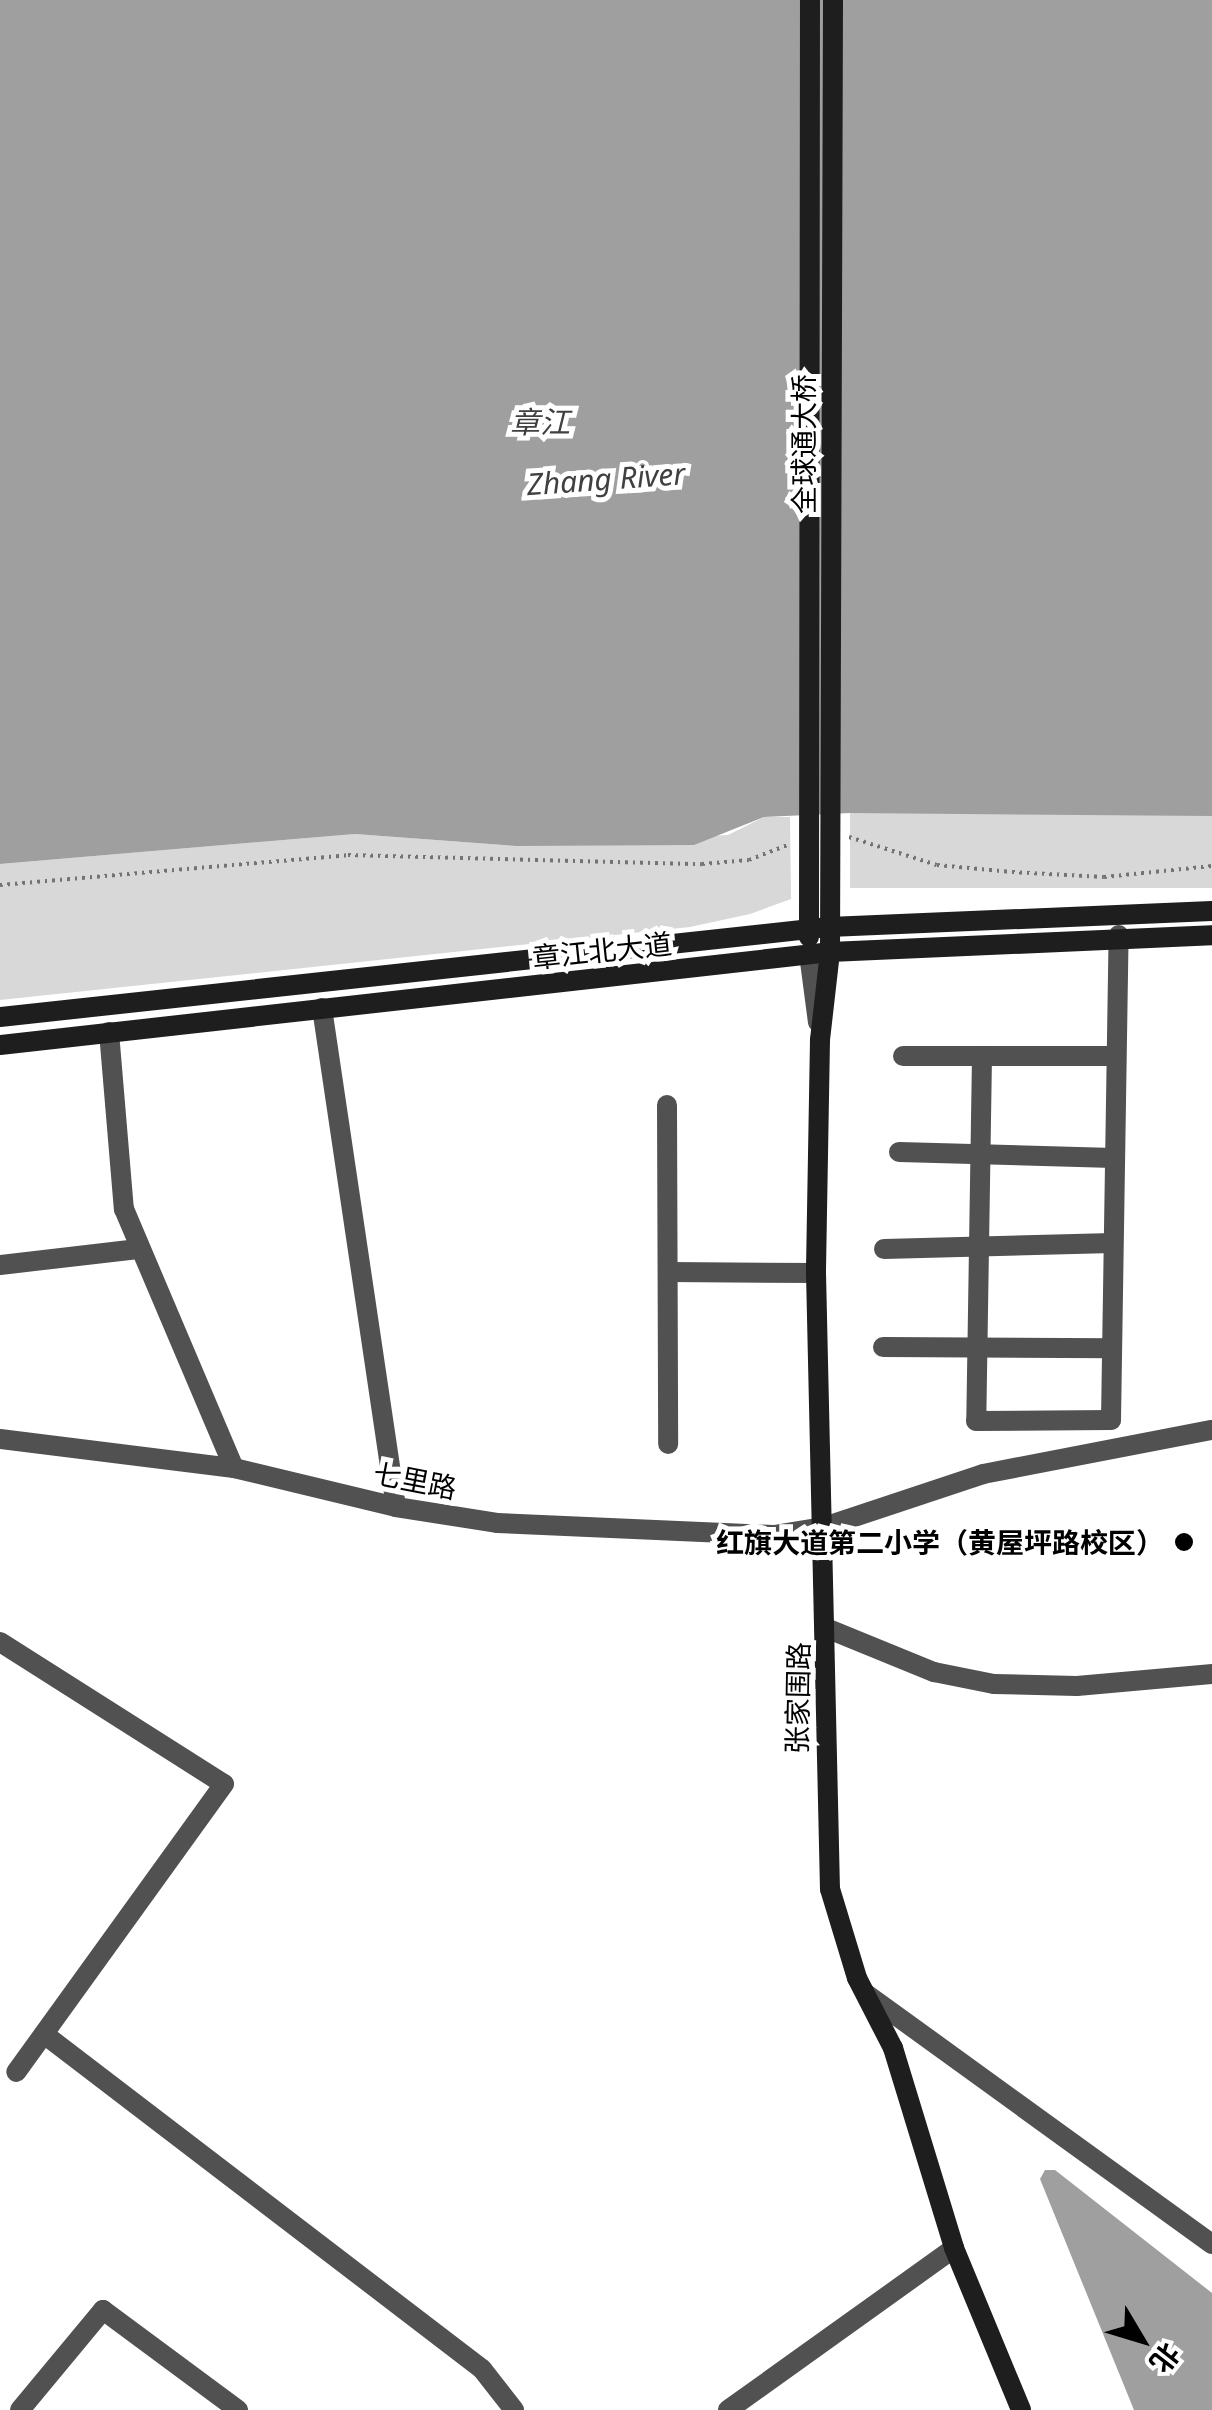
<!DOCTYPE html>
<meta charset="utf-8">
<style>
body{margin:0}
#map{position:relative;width:1212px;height:2410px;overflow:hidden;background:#fff;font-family:"Noto Sans","Noto Sans SC",sans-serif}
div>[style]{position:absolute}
.green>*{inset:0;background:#d8d8d8;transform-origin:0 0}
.water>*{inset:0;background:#9f9f9f}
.path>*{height:4px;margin-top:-2px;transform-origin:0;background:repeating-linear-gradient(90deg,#737373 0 2.5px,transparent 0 7.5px)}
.minor>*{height:20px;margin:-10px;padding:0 10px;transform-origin:10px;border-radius:10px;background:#515151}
.tertiary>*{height:20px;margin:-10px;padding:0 10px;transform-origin:10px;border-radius:10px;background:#515151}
.secondary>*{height:20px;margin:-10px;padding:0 10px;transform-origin:10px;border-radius:10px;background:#1e1e1e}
.dots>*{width:28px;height:28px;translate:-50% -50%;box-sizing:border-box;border:5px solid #fff;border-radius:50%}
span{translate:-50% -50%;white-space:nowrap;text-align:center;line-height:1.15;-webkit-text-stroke:10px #fff;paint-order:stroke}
.street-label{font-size:28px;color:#000}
.poi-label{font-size:28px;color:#000;font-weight:700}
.right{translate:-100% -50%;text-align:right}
.water-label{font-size:30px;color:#404040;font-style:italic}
.north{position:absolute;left:1092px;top:2290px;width:100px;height:100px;-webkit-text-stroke:8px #fff;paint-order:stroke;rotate:128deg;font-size:28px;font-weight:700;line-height:40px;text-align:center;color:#000}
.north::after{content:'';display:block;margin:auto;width:35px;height:45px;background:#000;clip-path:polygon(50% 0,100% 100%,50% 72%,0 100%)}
</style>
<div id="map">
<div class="green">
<div style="left:850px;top:813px;width:362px;height:75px"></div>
<div style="clip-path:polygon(764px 817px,790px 817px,791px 899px,750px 914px,690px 927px,0 1000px,0 864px,355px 834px,516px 846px,728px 835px)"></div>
</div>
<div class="water">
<div style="clip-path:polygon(0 0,1212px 0,1212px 816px,850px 813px,764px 817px,694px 845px,516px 846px,355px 834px,0 864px)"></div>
<div style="clip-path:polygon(1045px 2170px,1055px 2170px,1212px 2293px,1212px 2410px,1134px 2410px,1040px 2179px)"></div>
</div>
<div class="path">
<div style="left:849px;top:837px;width:92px;rotate:17.7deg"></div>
<div style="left:937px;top:865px;width:75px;rotate:5.3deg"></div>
<div style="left:1012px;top:872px;width:92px;rotate:3.1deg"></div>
<div style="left:1104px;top:877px;width:109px;rotate:-5.8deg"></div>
<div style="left:0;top:885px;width:349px;rotate:-4.9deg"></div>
<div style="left:348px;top:855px;width:354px;rotate:1.5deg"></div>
<div style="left:702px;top:864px;width:47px;rotate:-4.9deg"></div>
<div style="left:749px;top:860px;width:44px;rotate:-21.3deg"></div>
</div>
<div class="minor">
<div style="left:322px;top:1008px;width:504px;rotate:81.56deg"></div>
<div style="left:109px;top:1032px;width:178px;rotate:85.2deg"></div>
<div style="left:124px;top:1209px;width:281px;rotate:67deg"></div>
<div style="left:903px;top:1056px;width:212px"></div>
<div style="left:982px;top:1056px;width:365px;rotate:90.9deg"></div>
<div style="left:976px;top:1421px;width:135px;rotate:-0.4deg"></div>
<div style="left:1111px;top:1420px;width:485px;rotate:-89.1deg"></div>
<div style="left:667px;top:1105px;width:339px;rotate:89.8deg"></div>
<div style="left:899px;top:1152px;width:215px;rotate:1.6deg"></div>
<div style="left:884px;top:1249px;width:229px;rotate:-1.5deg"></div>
<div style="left:0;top:1265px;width:139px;rotate:-6.6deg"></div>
<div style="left:668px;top:1272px;width:148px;rotate:0.4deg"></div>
<div style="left:883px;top:1347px;width:229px;rotate:0.3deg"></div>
<div style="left:0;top:1439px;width:236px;rotate:7.1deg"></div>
<div style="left:234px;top:1468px;width:167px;rotate:13.5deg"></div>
<div style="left:396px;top:1507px;width:102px;rotate:9deg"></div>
<div style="left:497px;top:1523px;width:277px;rotate:2.5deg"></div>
<div style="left:774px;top:1535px;width:51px;rotate:-9.1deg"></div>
<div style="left:824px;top:1527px;width:168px;rotate:-18.4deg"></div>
<div style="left:983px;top:1474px;width:233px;rotate:-10.9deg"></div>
<div style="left:826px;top:1628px;width:117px;rotate:22.2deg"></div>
<div style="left:934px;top:1672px;width:61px;rotate:11.3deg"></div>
<div style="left:994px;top:1684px;width:83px;rotate:1.4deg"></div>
<div style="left:1077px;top:1686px;width:136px;rotate:-5.1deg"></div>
<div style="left:0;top:1642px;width:265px;rotate:32.4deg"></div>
<div style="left:224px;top:1784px;width:355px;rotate:125.8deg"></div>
<div style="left:865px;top:1993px;width:428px;rotate:35.9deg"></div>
<div style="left:44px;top:2034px;width:551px;rotate:37.41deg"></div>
<div style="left:482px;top:2369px;width:52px;rotate:52deg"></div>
<div style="left:20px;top:2410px;width:130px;rotate:-50.3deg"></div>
<div style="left:103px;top:2310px;width:168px;rotate:36.5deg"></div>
<div style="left:728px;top:2410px;width:278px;rotate:-35.6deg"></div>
</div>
<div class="tertiary">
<div style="left:809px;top:954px;width:69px;rotate:82.5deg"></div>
</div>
<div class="secondary">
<div style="left:833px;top:0;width:952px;rotate:90.18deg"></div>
<div style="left:830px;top:952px;width:89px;rotate:96.5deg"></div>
<div style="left:820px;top:1040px;width:233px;rotate:91deg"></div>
<div style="left:816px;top:1273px;width:616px;rotate:88.7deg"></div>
<div style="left:830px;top:1889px;width:93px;rotate:73.1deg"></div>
<div style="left:857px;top:1978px;width:79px;rotate:62.8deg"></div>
<div style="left:893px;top:2048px;width:209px;rotate:73deg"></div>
<div style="left:954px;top:2248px;width:175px;rotate:67.5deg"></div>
<div style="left:809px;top:937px;width:937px;rotate:-89.94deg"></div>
<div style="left:0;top:1017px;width:834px;rotate:-6.2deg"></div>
<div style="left:829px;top:927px;width:383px;rotate:-2.4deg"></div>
<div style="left:0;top:1045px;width:835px;rotate:-6.39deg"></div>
<div style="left:830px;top:952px;width:382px;rotate:-2.5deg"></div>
</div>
<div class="dots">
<div style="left:1184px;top:1542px;background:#000"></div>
</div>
<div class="street-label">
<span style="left:803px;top:444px;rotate:-90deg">全球通大桥</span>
<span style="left:602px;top:950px;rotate:-6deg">章江北大道</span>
<span style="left:415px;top:1480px;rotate:11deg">七里路</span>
<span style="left:797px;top:1698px;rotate:-89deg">张家围路</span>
</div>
<div class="poi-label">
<span class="right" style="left:1164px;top:1542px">红旗大道第二小学（黄屋坪路校区）</span>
</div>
<div class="water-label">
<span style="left:540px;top:422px">章江</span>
<span style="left:606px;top:479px;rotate:-4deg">Zhang River</span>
</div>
<div class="north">北</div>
</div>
